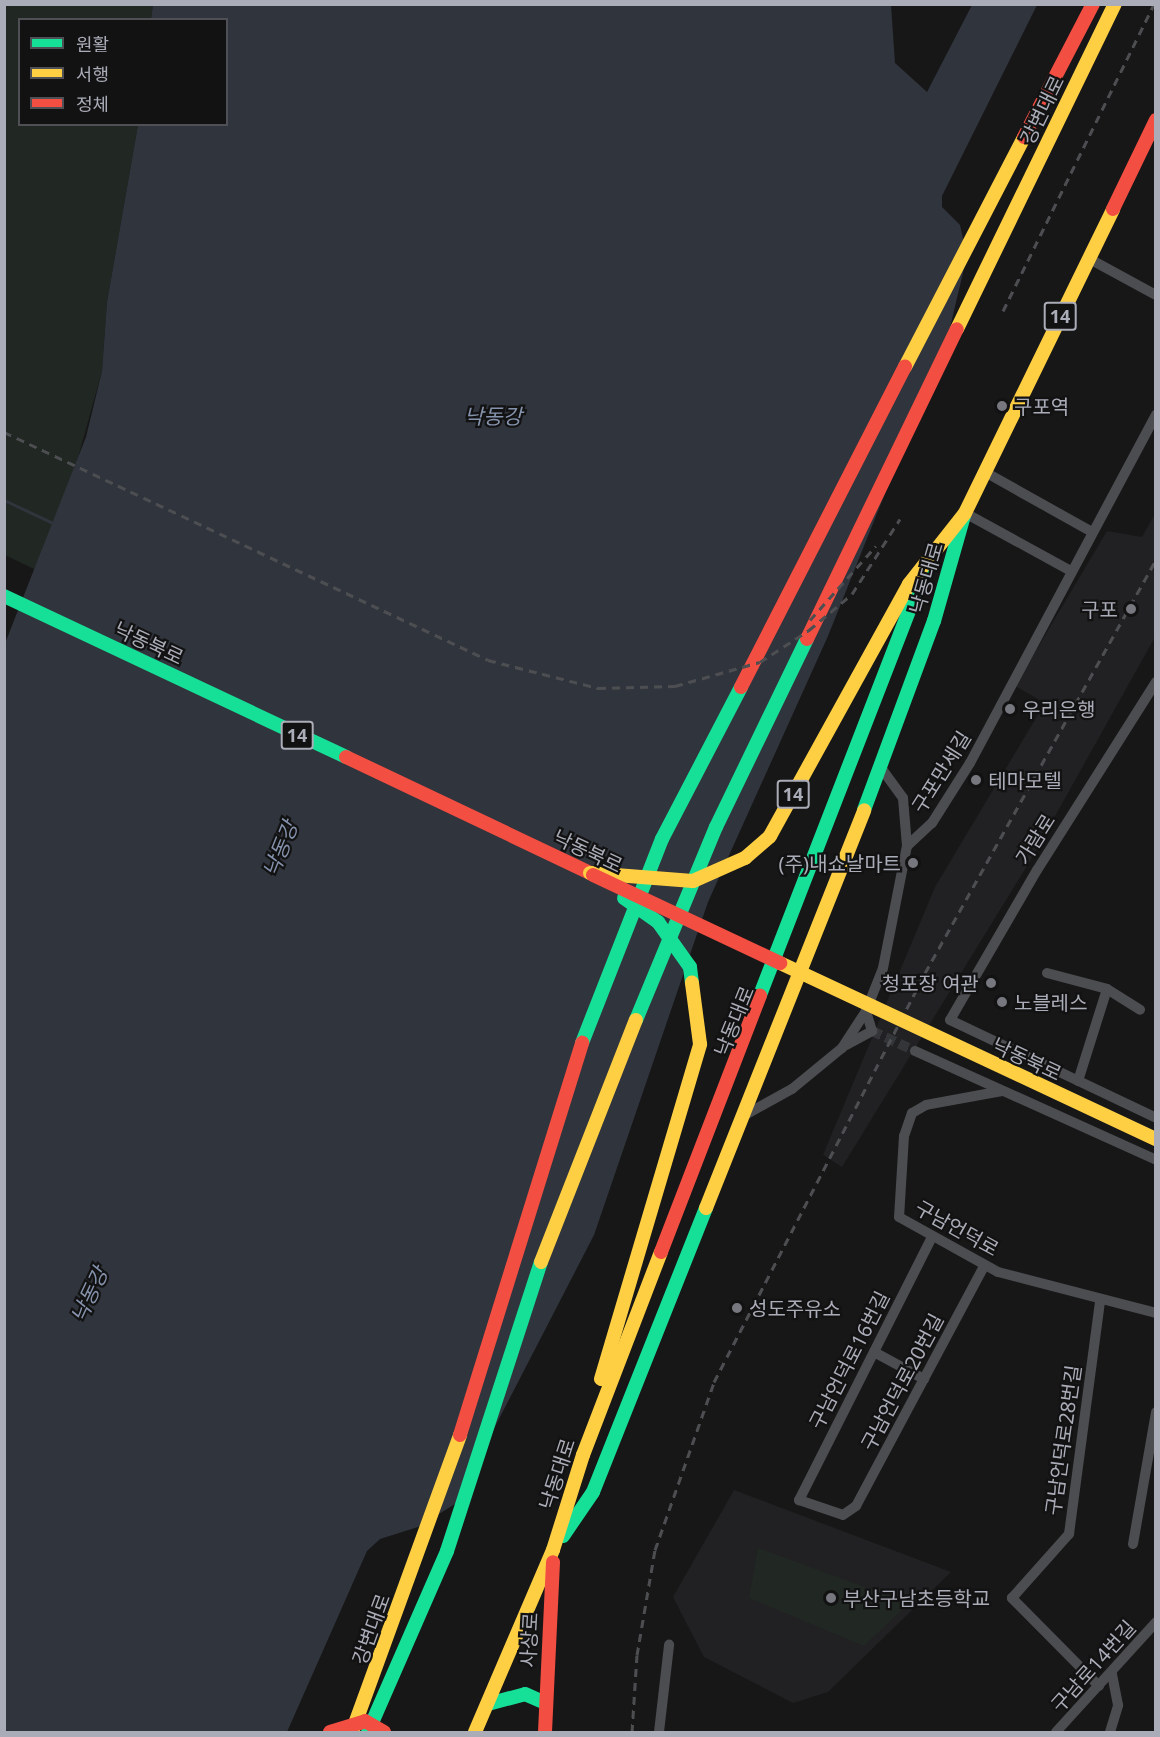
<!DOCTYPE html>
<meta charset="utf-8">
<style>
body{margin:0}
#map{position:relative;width:1160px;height:1737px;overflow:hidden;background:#171718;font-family:"Noto Sans","Noto Sans KR",sans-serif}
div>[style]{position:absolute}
.built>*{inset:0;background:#212123}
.green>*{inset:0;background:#212723}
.water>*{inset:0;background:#30343c}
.stream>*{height:3px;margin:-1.5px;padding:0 1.5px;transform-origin:1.5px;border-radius:1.5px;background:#30343c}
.street-tunnel>*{height:10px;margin-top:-5px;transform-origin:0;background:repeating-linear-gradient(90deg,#343538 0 10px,transparent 0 15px)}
.street>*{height:10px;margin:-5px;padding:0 5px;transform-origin:5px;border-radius:5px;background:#4c4d50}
.fast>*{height:14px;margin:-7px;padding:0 7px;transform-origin:7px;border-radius:7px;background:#16e098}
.slow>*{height:14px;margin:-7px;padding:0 7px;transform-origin:7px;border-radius:7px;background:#ffcf43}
.jam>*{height:14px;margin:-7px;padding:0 7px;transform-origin:7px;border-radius:7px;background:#f24e42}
.rail>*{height:3px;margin-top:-1.5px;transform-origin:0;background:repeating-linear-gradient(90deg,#4d4e51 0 8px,transparent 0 14px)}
.fast-bridge>*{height:14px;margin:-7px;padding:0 7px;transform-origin:7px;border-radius:7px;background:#16e098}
.slow-bridge>*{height:14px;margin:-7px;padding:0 7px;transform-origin:7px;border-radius:7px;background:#ffcf43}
.jam-bridge>*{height:14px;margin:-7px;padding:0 7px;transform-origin:7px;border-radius:7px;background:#f24e42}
.dots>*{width:16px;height:16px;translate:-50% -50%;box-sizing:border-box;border:3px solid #121213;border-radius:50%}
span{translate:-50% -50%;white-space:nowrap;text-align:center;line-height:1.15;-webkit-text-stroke:4.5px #121213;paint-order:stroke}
.shield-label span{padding:2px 4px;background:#121213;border:2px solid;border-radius:4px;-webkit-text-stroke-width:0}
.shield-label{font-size:18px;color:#aaacb7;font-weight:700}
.street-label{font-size:20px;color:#aaacb7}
.poi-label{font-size:20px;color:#aaacb7}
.left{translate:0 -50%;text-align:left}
.right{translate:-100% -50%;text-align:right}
.water-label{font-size:21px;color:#8693ad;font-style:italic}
.frame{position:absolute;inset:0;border:6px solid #aaacb7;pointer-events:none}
.legend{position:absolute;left:18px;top:18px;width:210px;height:108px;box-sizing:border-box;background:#121213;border:2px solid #4f5055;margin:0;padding:8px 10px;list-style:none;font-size:18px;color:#aaacb7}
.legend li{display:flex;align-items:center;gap:12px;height:30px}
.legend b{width:30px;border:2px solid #4f5055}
</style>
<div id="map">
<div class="built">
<div style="clip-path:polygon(1155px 514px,1155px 637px,1030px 861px,842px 1167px,823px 1155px,935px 887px,1045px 703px,1015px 686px,1107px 531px,1142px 537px)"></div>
<div style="clip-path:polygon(734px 1490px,951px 1572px,828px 1692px,793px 1703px,704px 1657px,673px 1597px)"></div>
</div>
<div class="green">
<div style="clip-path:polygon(4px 5px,153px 5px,151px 19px,20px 20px,20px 124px,138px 125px,107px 302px,102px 371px,71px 483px,36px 570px,5px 555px)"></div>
<div style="clip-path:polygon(758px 1548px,909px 1603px,864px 1646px,749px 1598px)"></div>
</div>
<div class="water">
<div style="clip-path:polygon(153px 5px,891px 5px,895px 63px,927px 92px,972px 5px,1037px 5px,942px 196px,942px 207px,960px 225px,967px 256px,948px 336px,828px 636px,708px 902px,594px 1235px,455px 1504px,418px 1527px,380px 1539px,367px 1551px,287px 1732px,5px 1732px,4px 646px,86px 437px,102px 371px,107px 302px,138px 125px,226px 124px,226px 20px,151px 19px)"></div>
</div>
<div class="stream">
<div style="left:4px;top:500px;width:59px;rotate:25.3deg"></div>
</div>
<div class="street-tunnel">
<div style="left:872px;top:1031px;width:47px;rotate:24.9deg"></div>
</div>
<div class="street">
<div style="left:1088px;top:258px;width:77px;rotate:28.6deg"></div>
<div style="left:985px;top:472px;width:120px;rotate:29.3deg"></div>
<div style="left:965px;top:513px;width:121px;rotate:28.7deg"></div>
<div style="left:1156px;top:682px;width:222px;rotate:122.3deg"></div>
<div style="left:1037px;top:870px;width:173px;rotate:120.1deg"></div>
<div style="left:950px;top:1020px;width:228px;rotate:25.4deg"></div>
<div style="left:907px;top:846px;width:34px;rotate:-43deg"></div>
<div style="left:932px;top:823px;width:71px;rotate:-57.7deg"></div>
<div style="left:970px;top:763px;width:395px;rotate:-61.9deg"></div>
<div style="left:1047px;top:973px;width:62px;rotate:14.9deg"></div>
<div style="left:846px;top:1045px;width:30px;rotate:-28deg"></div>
<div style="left:872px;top:1031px;width:21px;rotate:-107deg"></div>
<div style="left:915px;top:1051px;width:265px;rotate:24.3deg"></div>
<div style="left:1078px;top:1081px;width:96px;rotate:-72.5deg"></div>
<div style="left:1107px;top:989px;width:39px;rotate:32deg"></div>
<div style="left:1002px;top:1091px;width:77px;rotate:169.6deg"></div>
<div style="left:926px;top:1105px;width:16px;rotate:150deg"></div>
<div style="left:912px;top:1113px;width:24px;rotate:109deg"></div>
<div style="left:904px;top:1136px;width:81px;rotate:93.5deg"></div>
<div style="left:899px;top:1217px;width:113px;rotate:29.1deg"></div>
<div style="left:998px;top:1272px;width:163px;rotate:14.5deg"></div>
<div style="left:743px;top:1116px;width:56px;rotate:-28.9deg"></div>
<div style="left:792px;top:1089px;width:65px;rotate:-39.4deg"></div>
<div style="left:842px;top:1048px;width:44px;rotate:-57deg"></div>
<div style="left:866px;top:1011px;width:46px;rotate:-68.4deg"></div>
<div style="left:883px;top:968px;width:124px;rotate:-78.9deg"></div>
<div style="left:907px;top:846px;width:48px;rotate:-94.8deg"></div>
<div style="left:903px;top:798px;width:39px;rotate:-126deg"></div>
<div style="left:932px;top:1237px;width:295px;rotate:116.8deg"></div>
<div style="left:799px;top:1500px;width:46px;rotate:18.8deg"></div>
<div style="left:843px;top:1515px;width:16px;rotate:-35deg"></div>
<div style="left:856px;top:1506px;width:272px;rotate:-61.9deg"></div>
<div style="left:874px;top:1352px;width:57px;rotate:28.4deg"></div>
<div style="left:1133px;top:1544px;width:134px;rotate:-80.1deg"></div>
<div style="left:1099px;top:1686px;width:124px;rotate:-134.7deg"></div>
<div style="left:1012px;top:1598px;width:86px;rotate:-48.3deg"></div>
<div style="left:1069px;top:1534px;width:234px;rotate:-82.4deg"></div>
<div style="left:659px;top:1732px;width:88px;rotate:-83.4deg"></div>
<div style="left:1056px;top:1732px;width:149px;rotate:-47.7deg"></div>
<div style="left:1110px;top:1732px;width:28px;rotate:-73deg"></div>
<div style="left:1118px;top:1705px;width:33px;rotate:-101deg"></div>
</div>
<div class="fast">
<div style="left:4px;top:596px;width:378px;rotate:25.2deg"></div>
<div style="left:864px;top:810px;width:202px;rotate:-69.7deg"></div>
<div style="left:934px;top:621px;width:109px;rotate:-74.1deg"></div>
<div style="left:760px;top:995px;width:460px;rotate:-68.8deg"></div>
<div style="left:636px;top:1020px;width:209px;rotate:-67.5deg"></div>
<div style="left:716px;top:827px;width:209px;rotate:-64.2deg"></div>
<div style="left:582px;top:1043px;width:219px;rotate:-68.6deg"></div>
<div style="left:662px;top:839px;width:171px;rotate:-62.5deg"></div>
<div style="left:563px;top:1536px;width:53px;rotate:-55.7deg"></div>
<div style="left:593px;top:1492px;width:306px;rotate:-68.3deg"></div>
<div style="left:488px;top:1704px;width:38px;rotate:-15deg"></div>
<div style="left:525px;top:1694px;width:22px;rotate:24deg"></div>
<div style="left:368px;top:1732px;width:197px;rotate:-66.4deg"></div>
<div style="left:447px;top:1551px;width:304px;rotate:-72deg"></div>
</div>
<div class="slow">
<div style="left:957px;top:329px;width:361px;rotate:-64.1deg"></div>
<div style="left:905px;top:367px;width:259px;rotate:-62.6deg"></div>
<div style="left:909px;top:584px;width:90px;rotate:-51.7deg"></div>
<div style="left:965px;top:513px;width:338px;rotate:-64deg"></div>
<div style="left:706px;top:1208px;width:428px;rotate:-68.3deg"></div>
<div style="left:541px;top:1262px;width:260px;rotate:-68.6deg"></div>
<div style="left:352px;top:1732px;width:316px;rotate:-70deg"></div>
<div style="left:475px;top:1732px;width:198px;rotate:-66.8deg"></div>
<div style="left:553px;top:1550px;width:100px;rotate:-72.5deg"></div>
<div style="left:583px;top:1455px;width:217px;rotate:-69deg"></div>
</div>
<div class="jam">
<div style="left:1024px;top:137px;width:150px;rotate:-62.6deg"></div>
<div style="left:1113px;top:209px;width:99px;rotate:-64.2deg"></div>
<div style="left:807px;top:639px;width:344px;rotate:-64.2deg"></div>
<div style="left:741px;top:687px;width:360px;rotate:-62.9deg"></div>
<div style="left:346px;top:757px;width:270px;rotate:25.4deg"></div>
<div style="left:661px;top:1252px;width:275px;rotate:-68.9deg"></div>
<div style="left:460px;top:1435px;width:411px;rotate:-72.7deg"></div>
<div style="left:545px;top:1732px;width:170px;rotate:-87.3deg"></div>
</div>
<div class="rail">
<div style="left:1003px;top:311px;width:342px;rotate:-63.8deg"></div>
<div style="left:4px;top:432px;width:535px;rotate:25.22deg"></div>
<div style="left:488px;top:660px;width:114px;rotate:14.3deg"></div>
<div style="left:598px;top:688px;width:77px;rotate:-1.5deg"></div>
<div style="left:675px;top:686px;width:88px;rotate:-15.8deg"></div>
<div style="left:760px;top:662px;width:59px;rotate:-33.1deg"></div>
<div style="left:809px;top:630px;width:56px;rotate:-39.9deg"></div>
<div style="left:852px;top:594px;width:89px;rotate:-57.4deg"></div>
<div style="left:810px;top:620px;width:99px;rotate:-48.3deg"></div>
<div style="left:632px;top:1732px;width:77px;rotate:-86.3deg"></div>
<div style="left:637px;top:1655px;width:107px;rotate:-80.3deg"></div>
<div style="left:655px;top:1550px;width:178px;rotate:-70.6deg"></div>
<div style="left:714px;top:1382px;width:460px;rotate:-62.7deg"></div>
<div style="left:925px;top:973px;width:474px;rotate:-60.8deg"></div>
</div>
<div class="fast-bridge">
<div style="left:624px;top:898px;width:42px;rotate:35.2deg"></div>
<div style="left:658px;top:922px;width:55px;rotate:54.6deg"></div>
<div style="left:690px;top:967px;width:16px;rotate:83deg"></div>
</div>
<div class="slow-bridge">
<div style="left:590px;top:873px;width:103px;rotate:4.4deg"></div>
<div style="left:693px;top:881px;width:57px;rotate:-23.9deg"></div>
<div style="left:745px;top:858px;width:33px;rotate:-41deg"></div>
<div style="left:770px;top:836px;width:288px;rotate:-61.1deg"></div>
<div style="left:780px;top:963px;width:415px;rotate:25.1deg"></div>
<div style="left:601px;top:1379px;width:349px;rotate:-73.5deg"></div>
<div style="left:700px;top:1044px;width:62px;rotate:-97.5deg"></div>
</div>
<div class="jam-bridge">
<div style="left:593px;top:875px;width:207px;rotate:25.2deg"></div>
<div style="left:330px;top:1732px;width:37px;rotate:-17deg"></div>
<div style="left:365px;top:1721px;width:22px;rotate:30deg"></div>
</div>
<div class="dots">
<div style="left:1002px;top:406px;background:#77787f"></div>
<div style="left:1131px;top:609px;background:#77787f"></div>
<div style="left:1010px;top:709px;background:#77787f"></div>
<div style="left:976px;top:780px;background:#77787f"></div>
<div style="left:913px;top:863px;background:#77787f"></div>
<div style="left:991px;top:983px;background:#77787f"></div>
<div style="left:1002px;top:1002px;background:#77787f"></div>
<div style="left:737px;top:1308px;background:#77787f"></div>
<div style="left:831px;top:1598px;background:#77787f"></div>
</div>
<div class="shield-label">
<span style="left:1060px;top:316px">14</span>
<span style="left:297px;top:735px">14</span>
<span style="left:793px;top:794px">14</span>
</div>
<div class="street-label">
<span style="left:1042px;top:110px;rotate:-64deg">강변대로</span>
<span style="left:926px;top:578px;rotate:-74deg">낙동대로</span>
<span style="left:149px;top:643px;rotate:25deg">낙동북로</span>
<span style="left:941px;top:772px;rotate:-58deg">구포만세길</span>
<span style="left:1035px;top:839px;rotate:-58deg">가람로</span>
<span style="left:588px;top:851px;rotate:25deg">낙동북로</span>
<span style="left:734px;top:1021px;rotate:-68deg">낙동대로</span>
<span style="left:1027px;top:1059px;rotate:25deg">낙동북로</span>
<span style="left:957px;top:1228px;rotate:29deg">구남언덕로</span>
<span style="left:849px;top:1360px;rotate:-63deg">구남언덕로16번길</span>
<span style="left:902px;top:1382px;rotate:-62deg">구남언덕로20번길</span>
<span style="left:1063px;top:1440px;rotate:-82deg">구남언덕로28번길</span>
<span style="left:557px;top:1474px;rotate:-72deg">낙동대로</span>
<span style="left:371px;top:1629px;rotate:-70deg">강변대로</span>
<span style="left:529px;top:1640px;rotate:-87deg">사상로</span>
<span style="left:1093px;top:1666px;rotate:-48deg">구남로14번길</span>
</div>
<div class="poi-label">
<span class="left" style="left:1014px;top:406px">구포역</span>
<span class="right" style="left:1118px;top:609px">구포</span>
<span class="left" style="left:1022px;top:709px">우리은행</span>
<span class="left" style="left:988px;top:780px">테마모텔</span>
<span class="right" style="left:901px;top:863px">(주)내쇼날마트</span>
<span class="right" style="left:979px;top:983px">청포장 여관</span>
<span class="left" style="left:1014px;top:1002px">노블레스</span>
<span class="left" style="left:749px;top:1308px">성도주유소</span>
<span class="left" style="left:843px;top:1598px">부산구남초등학교</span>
</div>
<div class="water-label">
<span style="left:493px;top:416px">낙동강</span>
<span style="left:280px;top:849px;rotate:-68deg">낙동강</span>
<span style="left:89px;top:1295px;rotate:-65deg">낙동강</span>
</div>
<div class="frame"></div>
<ul class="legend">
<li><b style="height:8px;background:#16e098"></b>원활</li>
<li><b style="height:8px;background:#ffcf43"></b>서행</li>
<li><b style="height:8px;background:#f24e42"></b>정체</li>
</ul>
</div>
